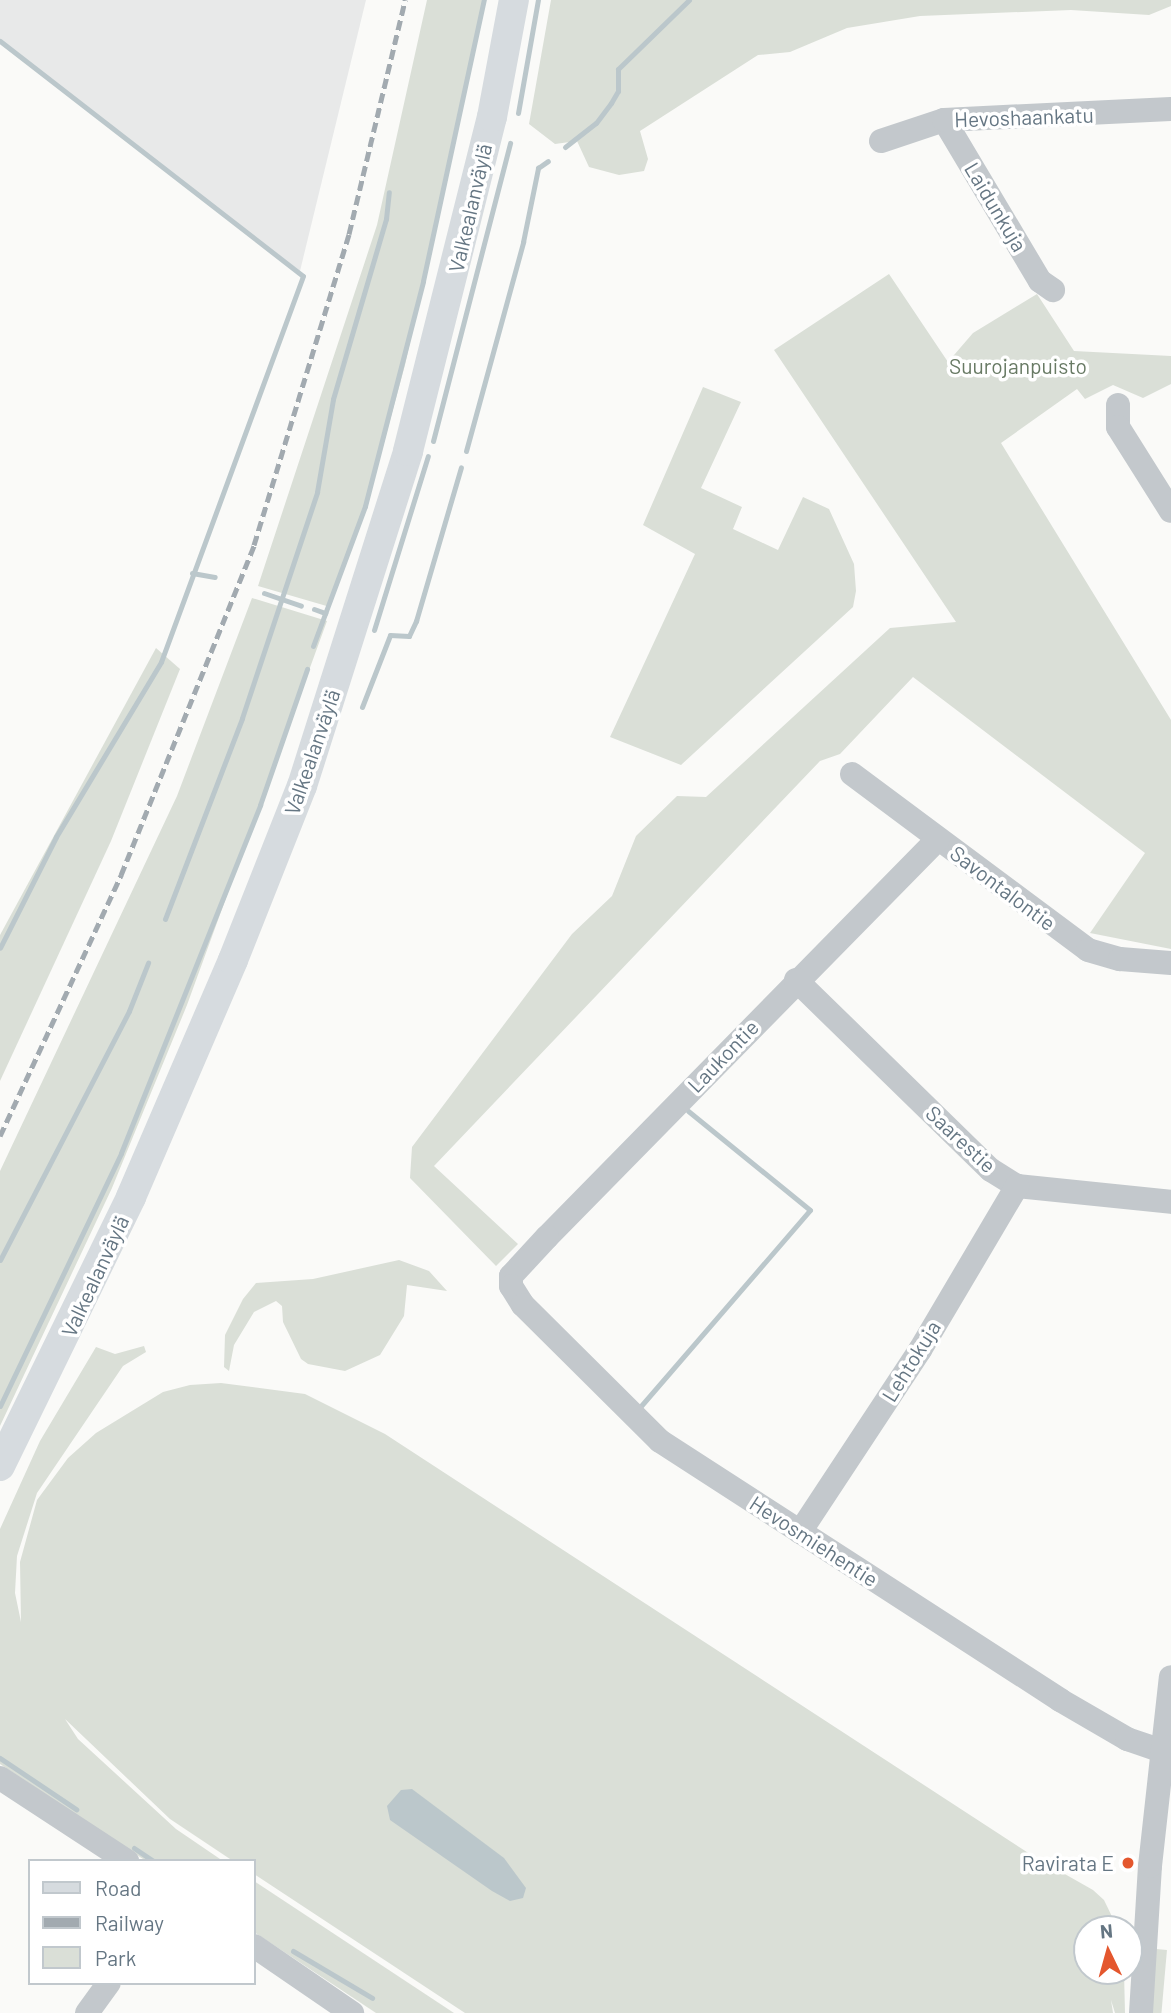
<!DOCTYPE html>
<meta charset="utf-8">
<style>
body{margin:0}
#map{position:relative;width:1171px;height:2013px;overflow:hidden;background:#fafaf8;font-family:Barlow,sans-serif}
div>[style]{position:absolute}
.built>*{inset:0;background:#e8e9e9}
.green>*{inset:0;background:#dadfd7;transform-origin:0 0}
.water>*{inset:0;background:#bbc7cb}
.stream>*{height:5px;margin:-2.5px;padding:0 2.5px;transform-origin:2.5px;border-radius:2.5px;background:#bbc7cb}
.minor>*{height:24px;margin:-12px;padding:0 12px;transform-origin:12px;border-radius:12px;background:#c3c8cc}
.major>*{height:30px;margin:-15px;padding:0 15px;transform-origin:15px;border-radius:15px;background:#d6dbdf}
.rail>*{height:5px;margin-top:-2.5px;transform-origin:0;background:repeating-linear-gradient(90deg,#a2aab0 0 10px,transparent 0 15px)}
.dots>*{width:19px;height:19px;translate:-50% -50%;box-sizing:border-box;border:4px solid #fff;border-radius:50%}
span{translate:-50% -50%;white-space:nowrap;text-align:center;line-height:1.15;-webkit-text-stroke:7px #fff;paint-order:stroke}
.street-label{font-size:21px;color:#657683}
.park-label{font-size:21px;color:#687a64}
.poi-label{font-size:21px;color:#657683}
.right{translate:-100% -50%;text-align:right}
.legend{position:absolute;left:28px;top:1859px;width:228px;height:126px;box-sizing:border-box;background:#fff;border:2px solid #c1c8cd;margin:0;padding:9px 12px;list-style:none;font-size:21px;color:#657683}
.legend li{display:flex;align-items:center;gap:14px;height:35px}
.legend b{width:35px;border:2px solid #c1c8cd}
.north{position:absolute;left:1073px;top:1915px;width:70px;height:70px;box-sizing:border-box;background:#fff;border:2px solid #c1c8cd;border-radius:50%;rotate:355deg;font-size:19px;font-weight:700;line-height:28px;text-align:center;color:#657683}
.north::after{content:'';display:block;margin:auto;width:24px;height:32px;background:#e4572e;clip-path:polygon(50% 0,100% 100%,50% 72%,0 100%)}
</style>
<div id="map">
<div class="built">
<div style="clip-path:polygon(0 0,366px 0,300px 271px,0 44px)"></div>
</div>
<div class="green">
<div style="clip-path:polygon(427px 0,486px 0,405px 365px,367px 505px,330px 607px,258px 586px,377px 225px)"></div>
<div style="clip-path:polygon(551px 0,1171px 0,1171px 6px,1149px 15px,1071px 10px,920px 16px,847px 28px,790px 52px,758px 55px,640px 131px,648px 159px,644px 171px,619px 175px,589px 167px,577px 141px,555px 144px,529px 124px)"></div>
<div style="clip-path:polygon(889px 274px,948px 362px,973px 333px,1037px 294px,1074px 351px,1171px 356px,1171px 384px,1143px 398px,1113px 385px,1085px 399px,1077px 389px,1001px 443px,1171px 720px,1171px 949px,1090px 933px,1145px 853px,913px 677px,840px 754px,820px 761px,434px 1166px,518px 1244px,496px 1266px,410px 1178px,412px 1147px,572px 934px,612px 896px,636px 836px,677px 796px,706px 797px,890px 628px,956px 622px,774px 350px)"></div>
<div style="clip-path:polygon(703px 387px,741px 402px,701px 488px,742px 507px,733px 529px,778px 550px,803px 497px,829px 509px,854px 564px,856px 591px,853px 607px,681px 765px,610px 737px,695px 554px,643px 525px)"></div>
<div style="clip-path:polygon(252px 598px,327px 621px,187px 1005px,112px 1188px,0 1426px,0 1171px,177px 796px)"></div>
<div style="clip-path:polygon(156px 648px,180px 669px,111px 841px,0 1081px,0 935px)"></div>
<div style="clip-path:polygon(399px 1260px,429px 1271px,447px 1291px,407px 1285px,404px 1316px,380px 1355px,345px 1371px,308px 1364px,301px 1359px,283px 1322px,282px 1306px,276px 1301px,254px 1312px,234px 1345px,229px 1371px,224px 1367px,225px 1335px,243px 1299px,256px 1283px,313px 1279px)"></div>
<div style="clip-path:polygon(144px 1346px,146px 1352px,123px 1366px,37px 1493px,17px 1556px,15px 1593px,21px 1622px,20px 1562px,37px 1500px,68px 1458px,96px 1433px,163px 1392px,190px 1385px,221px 1383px,305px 1394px,385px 1434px,1033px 1856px,1093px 1890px,1104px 1900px,1118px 1929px,1087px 1929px,1087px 1971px,1124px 1971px,1125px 2013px,1115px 2013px,1111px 2000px,1113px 2013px,465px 2013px,254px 1874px,254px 1861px,233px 1861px,170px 1819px,65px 1719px,78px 1739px,176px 1829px,223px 1861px,146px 1861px,0 1764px,0 1529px,40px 1441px,96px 1347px,115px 1354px)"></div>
<div style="clip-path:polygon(254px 1881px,454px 2013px,376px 2013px,254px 1932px)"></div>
<div style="left:1156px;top:1949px;width:11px;height:64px;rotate:5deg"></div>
</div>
<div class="water">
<div style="clip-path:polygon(412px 1789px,504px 1858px,526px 1888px,523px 1898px,510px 1901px,492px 1891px,390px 1820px,387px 1806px,401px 1790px)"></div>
</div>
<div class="stream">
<div style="left:0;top:41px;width:383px;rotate:37.8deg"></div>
<div style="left:303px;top:276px;width:411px;rotate:110.2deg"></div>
<div style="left:161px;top:662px;width:204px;rotate:121deg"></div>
<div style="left:56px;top:837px;width:124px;rotate:116.8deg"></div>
<div style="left:518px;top:113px;width:115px;rotate:-80deg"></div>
<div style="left:565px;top:147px;width:39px;rotate:-38deg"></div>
<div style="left:596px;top:123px;width:25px;rotate:-53deg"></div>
<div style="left:611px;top:103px;width:14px;rotate:-60deg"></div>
<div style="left:618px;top:91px;width:22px;rotate:-90deg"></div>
<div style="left:618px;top:69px;width:99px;rotate:-44.2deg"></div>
<div style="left:433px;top:441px;width:308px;rotate:-75.5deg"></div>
<div style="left:466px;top:451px;width:217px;rotate:-74.7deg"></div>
<div style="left:523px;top:242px;width:76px;rotate:-78.5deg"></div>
<div style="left:538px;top:168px;width:12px;rotate:-35deg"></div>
<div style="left:192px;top:573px;width:23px;rotate:10deg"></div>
<div style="left:264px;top:593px;width:39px;rotate:19deg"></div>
<div style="left:314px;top:609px;width:12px;rotate:20deg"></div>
<div style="left:374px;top:630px;width:182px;rotate:-72.8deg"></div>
<div style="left:313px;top:646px;width:149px;rotate:-69.6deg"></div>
<div style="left:365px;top:506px;width:232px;rotate:-75.5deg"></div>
<div style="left:423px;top:281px;width:288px;rotate:-77.8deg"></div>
<div style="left:362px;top:707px;width:77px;rotate:-68.7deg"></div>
<div style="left:390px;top:635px;width:19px;rotate:3deg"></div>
<div style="left:409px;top:636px;width:17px;rotate:-65deg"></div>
<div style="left:416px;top:621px;width:160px;rotate:-73.7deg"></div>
<div style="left:165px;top:919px;width:215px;rotate:-69deg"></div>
<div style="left:242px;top:718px;width:238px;rotate:-71.6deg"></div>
<div style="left:317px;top:492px;width:94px;rotate:-80.2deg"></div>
<div style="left:333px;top:399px;width:188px;rotate:-73.6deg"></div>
<div style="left:386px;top:219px;width:27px;rotate:-84deg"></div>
<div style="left:0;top:1260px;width:280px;rotate:-62.6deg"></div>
<div style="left:129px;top:1011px;width:52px;rotate:-68.4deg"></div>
<div style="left:0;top:1406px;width:280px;rotate:-64.4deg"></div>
<div style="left:121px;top:1153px;width:375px;rotate:-68.2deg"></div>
<div style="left:260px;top:805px;width:144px;rotate:-70.9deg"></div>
<div style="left:640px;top:1407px;width:260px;rotate:-49.2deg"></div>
<div style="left:810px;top:1210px;width:157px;rotate:-140.9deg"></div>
<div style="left:0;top:1758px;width:92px;rotate:33.9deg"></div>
<div style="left:134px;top:1848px;width:23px;rotate:34deg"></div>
<div style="left:293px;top:1951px;width:92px;rotate:30.7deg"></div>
</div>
<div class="minor">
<div style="left:944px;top:120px;width:187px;rotate:59.2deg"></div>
<div style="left:1040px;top:281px;width:16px;rotate:35deg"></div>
<div style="left:881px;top:141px;width:66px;rotate:-18.4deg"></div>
<div style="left:944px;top:120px;width:227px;rotate:-2.8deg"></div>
<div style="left:1118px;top:405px;width:22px;rotate:90deg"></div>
<div style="left:1118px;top:427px;width:99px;rotate:57.8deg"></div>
<div style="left:852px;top:774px;width:294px;rotate:36.7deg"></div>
<div style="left:1088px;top:950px;width:33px;rotate:16deg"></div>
<div style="left:1120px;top:959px;width:51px;rotate:4.5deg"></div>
<div style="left:938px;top:839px;width:558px;rotate:134.49deg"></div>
<div style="left:547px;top:1237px;width:53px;rotate:132.7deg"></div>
<div style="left:511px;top:1276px;width:10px;rotate:90deg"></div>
<div style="left:511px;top:1286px;width:22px;rotate:58deg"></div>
<div style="left:523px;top:1305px;width:193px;rotate:44.8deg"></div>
<div style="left:660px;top:1441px;width:477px;rotate:32.9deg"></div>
<div style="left:1060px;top:1700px;width:78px;rotate:30.2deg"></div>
<div style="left:1127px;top:1739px;width:46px;rotate:18.8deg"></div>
<div style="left:796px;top:980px;width:272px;rotate:44.3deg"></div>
<div style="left:991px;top:1170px;width:31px;rotate:32deg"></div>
<div style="left:1017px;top:1186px;width:155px;rotate:5.9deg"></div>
<div style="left:800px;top:1532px;width:218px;rotate:-56.6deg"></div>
<div style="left:920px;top:1350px;width:191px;rotate:-59.4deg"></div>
<div style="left:0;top:1778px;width:152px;rotate:33.2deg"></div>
<div style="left:254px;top:1946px;width:119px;rotate:34.4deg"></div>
<div style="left:87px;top:2013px;width:37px;rotate:-54deg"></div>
<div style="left:1141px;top:2013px;width:147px;rotate:-86.5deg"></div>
<div style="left:1150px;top:1866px;width:190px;rotate:-83.7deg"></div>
</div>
<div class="major">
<div style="left:0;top:1466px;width:299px;rotate:-64deg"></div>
<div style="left:131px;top:1197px;width:258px;rotate:-66.7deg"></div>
<div style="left:233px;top:960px;width:187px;rotate:-68.4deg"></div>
<div style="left:302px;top:786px;width:351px;rotate:-72.4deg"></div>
<div style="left:408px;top:451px;width:344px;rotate:-75.9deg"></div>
<div style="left:492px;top:117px;width:119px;rotate:-79.4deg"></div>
</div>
<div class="rail">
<div style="left:0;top:1136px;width:288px;rotate:-65.1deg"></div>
<div style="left:121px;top:875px;width:356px;rotate:-68deg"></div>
<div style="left:254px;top:545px;width:325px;rotate:-73deg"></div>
<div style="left:349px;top:234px;width:241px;rotate:-76.5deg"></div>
</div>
<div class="dots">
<div style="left:1128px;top:1863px;background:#e4572e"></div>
</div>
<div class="street-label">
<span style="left:1024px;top:117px;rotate:-2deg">Hevoshaankatu</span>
<span style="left:996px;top:207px;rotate:59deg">Laidunkuja</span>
<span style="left:470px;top:208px;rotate:-77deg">Valkealanväylä</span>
<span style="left:312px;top:752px;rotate:-71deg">Valkealanväylä</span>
<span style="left:1003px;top:888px;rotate:37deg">Savontalontie</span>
<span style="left:723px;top:1056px;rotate:-46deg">Laukontie</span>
<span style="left:961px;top:1139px;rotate:43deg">Saarestie</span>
<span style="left:95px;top:1276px;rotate:-65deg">Valkealanväylä</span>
<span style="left:911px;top:1361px;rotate:-58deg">Lehtokuja</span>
<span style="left:814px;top:1541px;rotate:33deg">Hevosmiehentie</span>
</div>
<div class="park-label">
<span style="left:1018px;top:366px">Suurojanpuisto</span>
</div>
<div class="poi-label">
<span class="right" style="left:1114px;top:1863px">Ravirata E</span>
</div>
<ul class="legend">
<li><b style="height:9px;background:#d6dbdf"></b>Road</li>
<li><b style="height:9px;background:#a2aab0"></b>Railway</li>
<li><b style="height:19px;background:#dadfd7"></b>Park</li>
</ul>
<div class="north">N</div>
</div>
